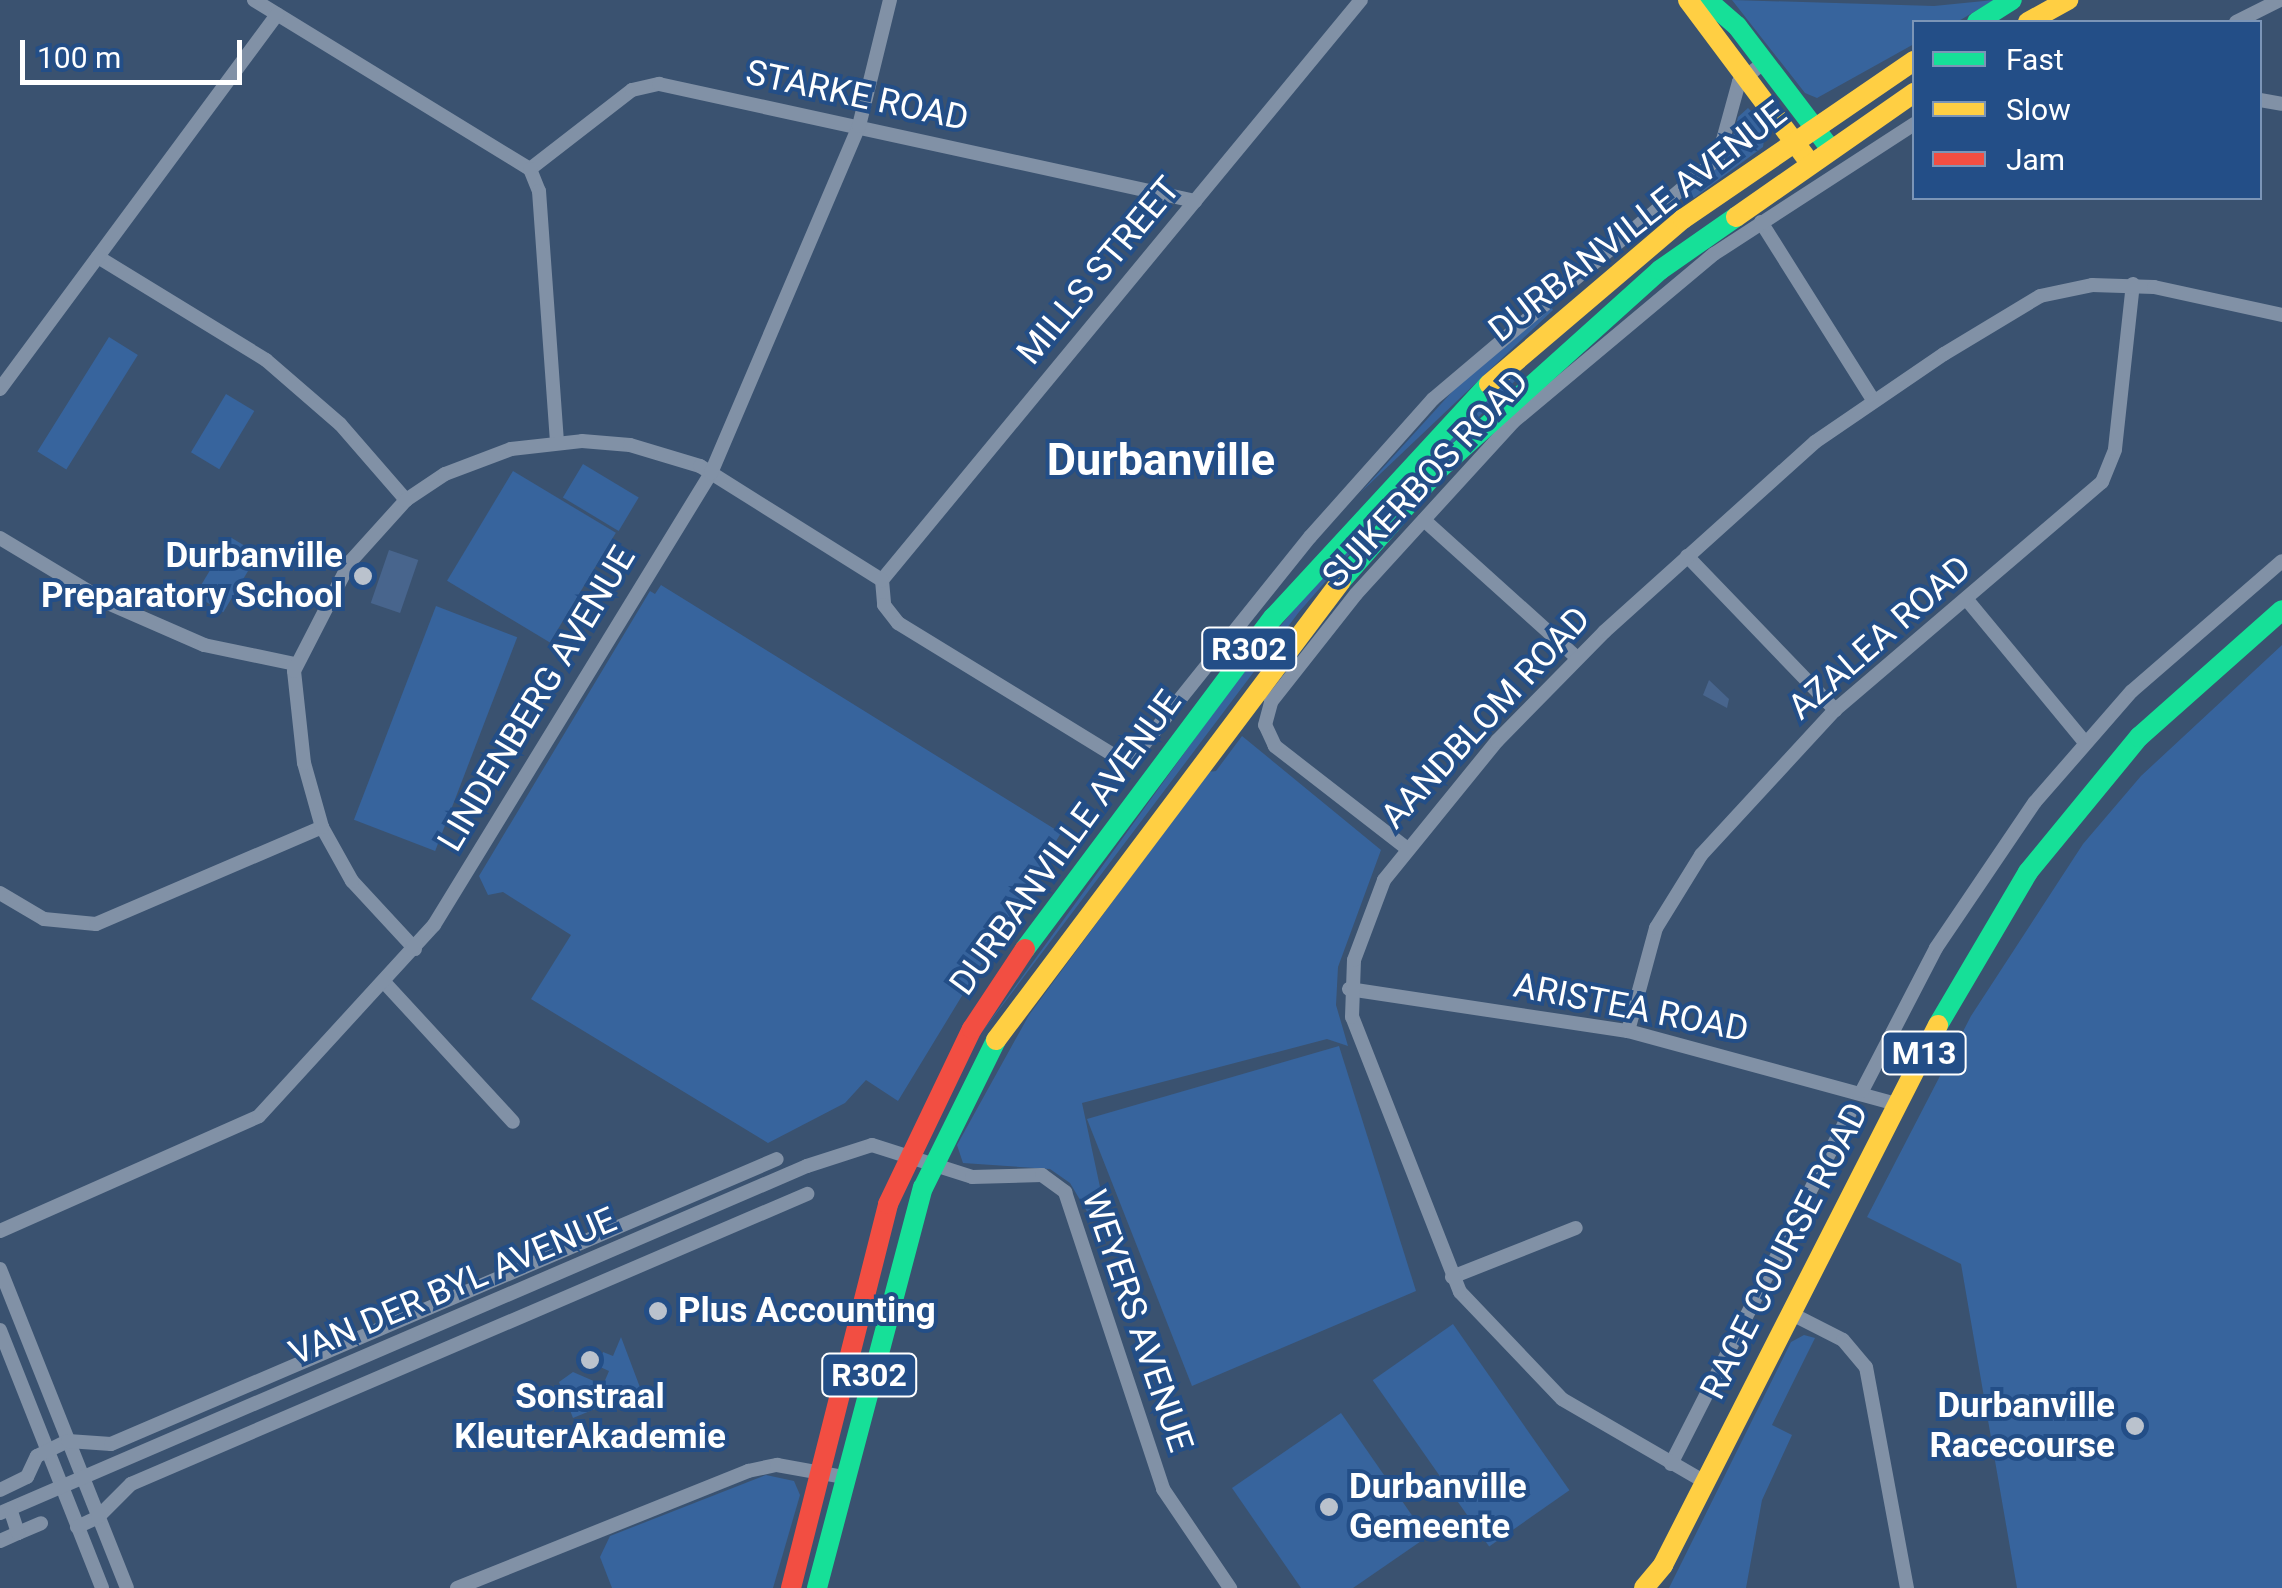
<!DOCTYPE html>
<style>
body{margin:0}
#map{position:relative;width:2282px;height:1588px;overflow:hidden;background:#3a5270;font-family:Roboto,sans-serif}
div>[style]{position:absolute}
.green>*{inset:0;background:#37649d;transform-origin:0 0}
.water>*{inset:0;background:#48658d;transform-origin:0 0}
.street>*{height:14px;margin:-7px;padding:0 7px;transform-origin:7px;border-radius:7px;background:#8191a6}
.fast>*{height:20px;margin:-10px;padding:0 10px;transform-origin:10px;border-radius:10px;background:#16e098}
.slow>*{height:20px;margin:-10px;padding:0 10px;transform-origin:10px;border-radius:10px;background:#ffcf43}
.jam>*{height:20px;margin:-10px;padding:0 10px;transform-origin:10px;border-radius:10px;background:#f24e42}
.dots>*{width:28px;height:28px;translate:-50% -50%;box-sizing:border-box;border:5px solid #234e87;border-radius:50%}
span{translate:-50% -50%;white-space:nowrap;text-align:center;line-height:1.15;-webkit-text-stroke:8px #234e87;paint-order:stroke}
.shield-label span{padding:2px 8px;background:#234e87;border:2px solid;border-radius:8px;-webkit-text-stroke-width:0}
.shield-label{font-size:32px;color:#fff;font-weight:700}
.street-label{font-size:35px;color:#fff}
.poi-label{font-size:35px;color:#fff;font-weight:700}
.right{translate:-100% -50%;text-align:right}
.left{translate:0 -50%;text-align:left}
.district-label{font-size:45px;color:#fff;font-weight:700}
.legend{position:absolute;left:1912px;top:20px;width:350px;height:180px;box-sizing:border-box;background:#234e87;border:2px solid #7b95b7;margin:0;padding:12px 18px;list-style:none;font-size:30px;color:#fff}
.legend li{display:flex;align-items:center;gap:20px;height:50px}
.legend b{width:50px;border:2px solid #7b95b7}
.scale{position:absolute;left:20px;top:40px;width:222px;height:45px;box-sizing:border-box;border:5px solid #fff;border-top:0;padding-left:12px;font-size:30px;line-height:35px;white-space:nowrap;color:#fff;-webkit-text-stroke:8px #234e87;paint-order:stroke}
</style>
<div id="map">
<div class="green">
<div style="clip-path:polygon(1732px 0,1934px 6px,1994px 0,1957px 22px,1914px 22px,1914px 44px,1817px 98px,1805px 93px)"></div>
<div style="clip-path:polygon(1748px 108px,1766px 126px,1763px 147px,1694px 198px,1689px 192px,1727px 159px,1738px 117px)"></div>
<div style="clip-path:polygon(1551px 307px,1553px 310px,1360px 493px,1460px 383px)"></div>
<div style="left:109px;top:337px;width:34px;height:135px;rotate:32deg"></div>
<div style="clip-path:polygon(1511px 374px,1517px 379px,1409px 486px,1299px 612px,977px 1039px,1251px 661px,1389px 496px)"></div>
<div style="left:226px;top:394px;width:33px;height:68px;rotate:31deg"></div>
<div style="left:583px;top:464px;width:65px;height:39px;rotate:31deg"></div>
<div style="left:513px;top:471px;width:120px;height:128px;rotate:31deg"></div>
<div style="left:230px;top:537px;width:33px;height:68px;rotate:31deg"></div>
<div style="clip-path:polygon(661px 585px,1061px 833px,898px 1101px,866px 1080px,845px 1103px,768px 1143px,531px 999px,571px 935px,503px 892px,488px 895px,479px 876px,650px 591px,655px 594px)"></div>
<div style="left:436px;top:606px;width:87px;height:229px;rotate:21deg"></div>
<div style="clip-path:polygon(2282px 645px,2282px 1588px,2017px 1588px,1961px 1264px,1867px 1217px,1971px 1016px,2083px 844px,2141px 776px)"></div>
<div style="clip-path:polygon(1242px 736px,1381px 850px,1338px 967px,1336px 1005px,1348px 1046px,1327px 1039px,1082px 1103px,1106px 1215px,1092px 1220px,1070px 1183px,1050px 1169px,963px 1163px,957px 1145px,1029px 1015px,1208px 772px,1216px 771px)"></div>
<div style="clip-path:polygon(1339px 1046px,1416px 1291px,1192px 1386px,1087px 1119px)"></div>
<div style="left:1453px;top:1324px;width:203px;height:98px;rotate:55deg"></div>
<div style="clip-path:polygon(1804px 1335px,1815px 1338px,1772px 1425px,1792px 1435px,1762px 1500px,1746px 1588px,1669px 1588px,1791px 1342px)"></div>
<div style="clip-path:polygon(621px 1337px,641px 1390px,573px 1418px,559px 1382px,573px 1372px,603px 1385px,609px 1371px,598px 1366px,603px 1352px,613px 1356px)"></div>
<div style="clip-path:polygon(1341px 1413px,1427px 1537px,1353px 1588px,1301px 1588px,1232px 1488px)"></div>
<div style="clip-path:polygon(766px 1475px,794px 1481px,800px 1495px,773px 1588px,612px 1588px,600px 1557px,610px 1536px)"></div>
</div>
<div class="water">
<div style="left:389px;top:550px;width:31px;height:56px;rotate:19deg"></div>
<div style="clip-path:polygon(1709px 680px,1729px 699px,1727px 708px,1703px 695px)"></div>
</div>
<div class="street">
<div style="left:254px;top:0;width:324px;rotate:31.5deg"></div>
<div style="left:2236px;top:22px;width:49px;rotate:-26.6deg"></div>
<div style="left:2260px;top:100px;width:22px;rotate:10deg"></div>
<div style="left:530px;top:169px;width:129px;rotate:-37.8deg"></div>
<div style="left:632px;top:90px;width:28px;rotate:-13deg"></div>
<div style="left:659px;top:84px;width:549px;rotate:12.31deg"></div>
<div style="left:530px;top:169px;width:24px;rotate:68deg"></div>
<div style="left:539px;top:191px;width:252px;rotate:85.9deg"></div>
<div style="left:1761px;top:222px;width:210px;rotate:57.8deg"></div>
<div style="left:98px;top:257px;width:197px;rotate:31.5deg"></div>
<div style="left:266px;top:360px;width:98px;rotate:40.9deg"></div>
<div style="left:340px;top:424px;width:101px;rotate:49deg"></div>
<div style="left:0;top:389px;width:466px;rotate:-53.5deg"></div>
<div style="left:1424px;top:520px;width:206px;rotate:42deg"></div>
<div style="left:0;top:538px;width:126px;rotate:31deg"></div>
<div style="left:108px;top:603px;width:105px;rotate:23.6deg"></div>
<div style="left:204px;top:645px;width:93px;rotate:11.8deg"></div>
<div style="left:1687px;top:556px;width:214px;rotate:46.1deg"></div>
<div style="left:882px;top:580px;width:25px;rotate:85deg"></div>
<div style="left:884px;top:605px;width:23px;rotate:52deg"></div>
<div style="left:898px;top:623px;width:252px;rotate:31.5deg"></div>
<div style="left:1113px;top:755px;width:23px;rotate:-2deg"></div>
<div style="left:1136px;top:754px;width:278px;rotate:-51.3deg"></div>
<div style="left:1310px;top:537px;width:185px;rotate:-48.3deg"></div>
<div style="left:1433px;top:399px;width:373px;rotate:-40.2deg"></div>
<div style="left:1718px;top:158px;width:79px;rotate:-74.6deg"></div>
<div style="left:1739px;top:82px;width:33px;rotate:-38deg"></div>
<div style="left:882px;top:580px;width:752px;rotate:-50.45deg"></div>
<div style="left:1968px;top:601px;width:182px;rotate:50.4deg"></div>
<div style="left:1405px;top:847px;width:165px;rotate:-142.2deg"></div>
<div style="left:1275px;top:746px;width:23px;rotate:-115deg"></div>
<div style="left:1265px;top:725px;width:24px;rotate:-75deg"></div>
<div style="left:1271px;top:702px;width:137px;rotate:-51.8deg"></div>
<div style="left:1356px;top:594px;width:233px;rotate:-47.6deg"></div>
<div style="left:1513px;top:422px;width:262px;rotate:-39.9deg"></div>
<div style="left:1714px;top:254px;width:239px;rotate:-33deg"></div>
<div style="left:0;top:893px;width:51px;rotate:30.6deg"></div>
<div style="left:44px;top:919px;width:52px;rotate:5.5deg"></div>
<div style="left:96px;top:924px;width:246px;rotate:-23.2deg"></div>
<div style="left:415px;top:949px;width:93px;rotate:-132.8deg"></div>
<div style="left:352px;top:881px;width:62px;rotate:-119.1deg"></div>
<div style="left:322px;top:827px;width:66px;rotate:-105.7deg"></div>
<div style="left:304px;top:763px;width:93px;rotate:-96.2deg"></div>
<div style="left:294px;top:671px;width:123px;rotate:-62.8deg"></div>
<div style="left:350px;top:562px;width:84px;rotate:-47.9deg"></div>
<div style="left:406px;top:500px;width:47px;rotate:-33.7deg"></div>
<div style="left:445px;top:474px;width:71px;rotate:-20.7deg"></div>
<div style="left:511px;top:449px;width:71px;rotate:-6.4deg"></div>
<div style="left:582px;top:441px;width:48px;rotate:4.8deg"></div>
<div style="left:630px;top:445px;width:73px;rotate:16.7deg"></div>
<div style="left:700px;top:466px;width:215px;rotate:32.1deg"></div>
<div style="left:384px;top:982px;width:190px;rotate:47.3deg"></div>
<div style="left:1349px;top:989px;width:282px;rotate:8.6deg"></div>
<div style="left:1628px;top:1031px;width:279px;rotate:15.2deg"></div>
<div style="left:1628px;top:1031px;width:107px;rotate:-74.8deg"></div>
<div style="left:1656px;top:928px;width:86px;rotate:-58.3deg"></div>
<div style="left:1701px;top:855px;width:197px;rotate:-47.3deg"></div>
<div style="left:1835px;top:710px;width:351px;rotate:-40.5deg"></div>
<div style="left:2102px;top:482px;width:35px;rotate:-68deg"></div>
<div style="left:2115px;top:449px;width:166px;rotate:-83.8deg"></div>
<div style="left:1862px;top:1091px;width:161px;rotate:-62.6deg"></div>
<div style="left:1936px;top:948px;width:176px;rotate:-55.9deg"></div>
<div style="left:2035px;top:802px;width:147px;rotate:-48.9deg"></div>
<div style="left:2132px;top:691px;width:198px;rotate:-40.9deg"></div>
<div style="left:0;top:1231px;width:283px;rotate:-23.9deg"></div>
<div style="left:259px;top:1116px;width:259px;rotate:-47.5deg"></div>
<div style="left:434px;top:925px;width:530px;rotate:-58.5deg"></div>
<div style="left:711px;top:473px;width:377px;rotate:-66.9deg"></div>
<div style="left:859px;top:126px;width:130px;rotate:-76.2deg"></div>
<div style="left:0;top:1269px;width:343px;rotate:68.3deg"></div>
<div style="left:1452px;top:1277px;width:133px;rotate:-21.6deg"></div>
<div style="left:1790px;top:1313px;width:59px;rotate:27deg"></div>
<div style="left:1843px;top:1340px;width:35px;rotate:50deg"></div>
<div style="left:1866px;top:1367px;width:225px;rotate:79.5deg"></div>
<div style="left:0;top:1330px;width:277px;rotate:68.4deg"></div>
<div style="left:1671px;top:1464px;width:394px;rotate:-63deg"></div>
<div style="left:1705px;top:1482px;width:165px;rotate:-149.9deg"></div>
<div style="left:1562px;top:1399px;width:148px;rotate:-133.6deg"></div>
<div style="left:1460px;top:1292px;width:295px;rotate:-111.4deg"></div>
<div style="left:1352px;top:1017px;width:57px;rotate:-88deg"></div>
<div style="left:1354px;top:960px;width:85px;rotate:-69.4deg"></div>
<div style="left:1384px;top:880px;width:179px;rotate:-50.9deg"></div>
<div style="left:1497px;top:741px;width:153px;rotate:-45.5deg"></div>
<div style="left:1604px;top:632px;width:284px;rotate:-42deg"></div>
<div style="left:1815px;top:442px;width:156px;rotate:-34.3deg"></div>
<div style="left:1944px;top:354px;width:112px;rotate:-31.1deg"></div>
<div style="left:2040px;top:296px;width:53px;rotate:-11.9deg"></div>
<div style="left:2092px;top:285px;width:62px;rotate:1.8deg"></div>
<div style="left:2154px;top:287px;width:131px;rotate:12.3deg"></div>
<div style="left:0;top:1490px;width:30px;rotate:-26deg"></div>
<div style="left:27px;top:1477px;width:23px;rotate:-65deg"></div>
<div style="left:37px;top:1456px;width:34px;rotate:-26deg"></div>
<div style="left:68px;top:1441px;width:43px;rotate:4deg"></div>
<div style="left:111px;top:1444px;width:724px;rotate:-23.17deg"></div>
<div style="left:0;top:1513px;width:878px;rotate:-23.27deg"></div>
<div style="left:807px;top:1166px;width:68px;rotate:-17.9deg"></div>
<div style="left:872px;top:1145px;width:105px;rotate:17.7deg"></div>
<div style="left:972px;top:1177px;width:70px;rotate:-1.6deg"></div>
<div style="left:1042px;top:1175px;width:29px;rotate:36deg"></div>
<div style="left:1065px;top:1192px;width:313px;rotate:71.7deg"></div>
<div style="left:1163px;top:1489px;width:120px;rotate:55.9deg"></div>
<div style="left:77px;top:1527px;width:23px;rotate:-25deg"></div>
<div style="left:98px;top:1517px;width:47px;rotate:-45deg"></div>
<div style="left:131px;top:1484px;width:736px;rotate:-23.22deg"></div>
<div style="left:18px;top:1533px;width:25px;rotate:-23deg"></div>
<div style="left:0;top:1541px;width:20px;rotate:-24deg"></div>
<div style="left:18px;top:1533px;width:25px;rotate:-108deg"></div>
<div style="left:457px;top:1588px;width:314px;rotate:-21.9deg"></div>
<div style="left:748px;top:1471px;width:30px;rotate:-12deg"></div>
<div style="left:777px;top:1465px;width:67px;rotate:10.3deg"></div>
</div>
<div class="fast">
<div style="left:1707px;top:0;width:40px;rotate:41deg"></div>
<div style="left:1737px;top:26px;width:153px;rotate:52.7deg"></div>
<div style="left:1977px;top:22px;width:41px;rotate:-32.2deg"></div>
<div style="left:1341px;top:581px;width:147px;rotate:-48.9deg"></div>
<div style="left:1438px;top:470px;width:299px;rotate:-42deg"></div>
<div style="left:1660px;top:270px;width:93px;rotate:-34.9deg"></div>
<div style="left:1025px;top:949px;width:414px;rotate:-53.2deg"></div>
<div style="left:1273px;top:618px;width:318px;rotate:-47.3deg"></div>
<div style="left:1938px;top:1025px;width:178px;rotate:-59.5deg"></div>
<div style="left:2028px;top:872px;width:175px;rotate:-50.6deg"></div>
<div style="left:2139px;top:737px;width:191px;rotate:-41.6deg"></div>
<div style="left:817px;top:1588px;width:414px;rotate:-75.2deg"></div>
<div style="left:923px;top:1188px;width:165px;rotate:-63.7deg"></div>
</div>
<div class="slow">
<div style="left:1688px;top:0;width:204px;rotate:53.2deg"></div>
<div style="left:2028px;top:22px;width:46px;rotate:-28.8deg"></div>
<div style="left:1736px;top:217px;width:217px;rotate:-34.9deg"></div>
<div style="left:1489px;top:384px;width:255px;rotate:-40.4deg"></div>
<div style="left:1683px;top:219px;width:280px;rotate:-34.4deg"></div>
<div style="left:996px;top:1040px;width:574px;rotate:-53.07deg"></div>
<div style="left:1644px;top:1588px;width:30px;rotate:-50deg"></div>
<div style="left:1663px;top:1565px;width:606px;rotate:-63.01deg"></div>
</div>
<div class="jam">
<div style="left:791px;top:1588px;width:396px;rotate:-75.8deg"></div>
<div style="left:888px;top:1204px;width:194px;rotate:-64.4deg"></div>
<div style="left:972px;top:1029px;width:96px;rotate:-56.5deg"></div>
</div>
<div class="dots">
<div style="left:363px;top:576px;background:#bac2cd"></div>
<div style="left:658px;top:1311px;background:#bac2cd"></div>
<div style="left:590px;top:1360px;background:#bac2cd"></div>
<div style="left:2135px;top:1426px;background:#bac2cd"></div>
<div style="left:1329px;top:1507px;background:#bac2cd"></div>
</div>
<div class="shield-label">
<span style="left:1249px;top:649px">R302</span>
<span style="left:1924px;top:1053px">M13</span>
<span style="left:869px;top:1375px">R302</span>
</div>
<div class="street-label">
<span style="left:857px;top:96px;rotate:12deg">STARKE ROAD</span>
<span style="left:1638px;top:222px;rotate:-38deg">DURBANVILLE AVENUE</span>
<span style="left:1099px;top:271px;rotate:-50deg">MILLS STREET</span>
<span style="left:1426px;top:479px;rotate:-47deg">SUIKERBOS ROAD</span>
<span style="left:1880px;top:638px;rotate:-41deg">AZALEA ROAD</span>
<span style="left:537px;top:699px;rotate:-59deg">LINDENBERG AVENUE</span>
<span style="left:1486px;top:718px;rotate:-47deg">AANDBLOM ROAD</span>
<span style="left:1066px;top:843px;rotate:-54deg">DURBANVILLE AVENUE</span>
<span style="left:1631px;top:1008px;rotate:11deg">ARISTEA ROAD</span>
<span style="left:1785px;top:1251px;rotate:-63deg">RACE COURSE ROAD</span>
<span style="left:453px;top:1287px;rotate:-23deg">VAN DER BYL AVENUE</span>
<span style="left:1137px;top:1321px;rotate:71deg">WEYERS AVENUE</span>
</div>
<div class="poi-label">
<span class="right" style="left:343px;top:576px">Durbanville<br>Preparatory School</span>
<span class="left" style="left:678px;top:1311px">Plus Accounting</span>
<span style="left:590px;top:1417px">Sonstraal<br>KleuterAkademie</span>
<span class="right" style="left:2115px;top:1426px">Durbanville<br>Racecourse</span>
<span class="left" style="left:1349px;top:1507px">Durbanville<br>Gemeente</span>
</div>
<div class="district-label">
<span style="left:1161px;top:460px">Durbanville</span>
</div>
<ul class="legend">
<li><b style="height:12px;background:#16e098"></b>Fast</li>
<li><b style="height:12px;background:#ffcf43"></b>Slow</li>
<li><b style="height:12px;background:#f24e42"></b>Jam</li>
</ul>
<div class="scale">100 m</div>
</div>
